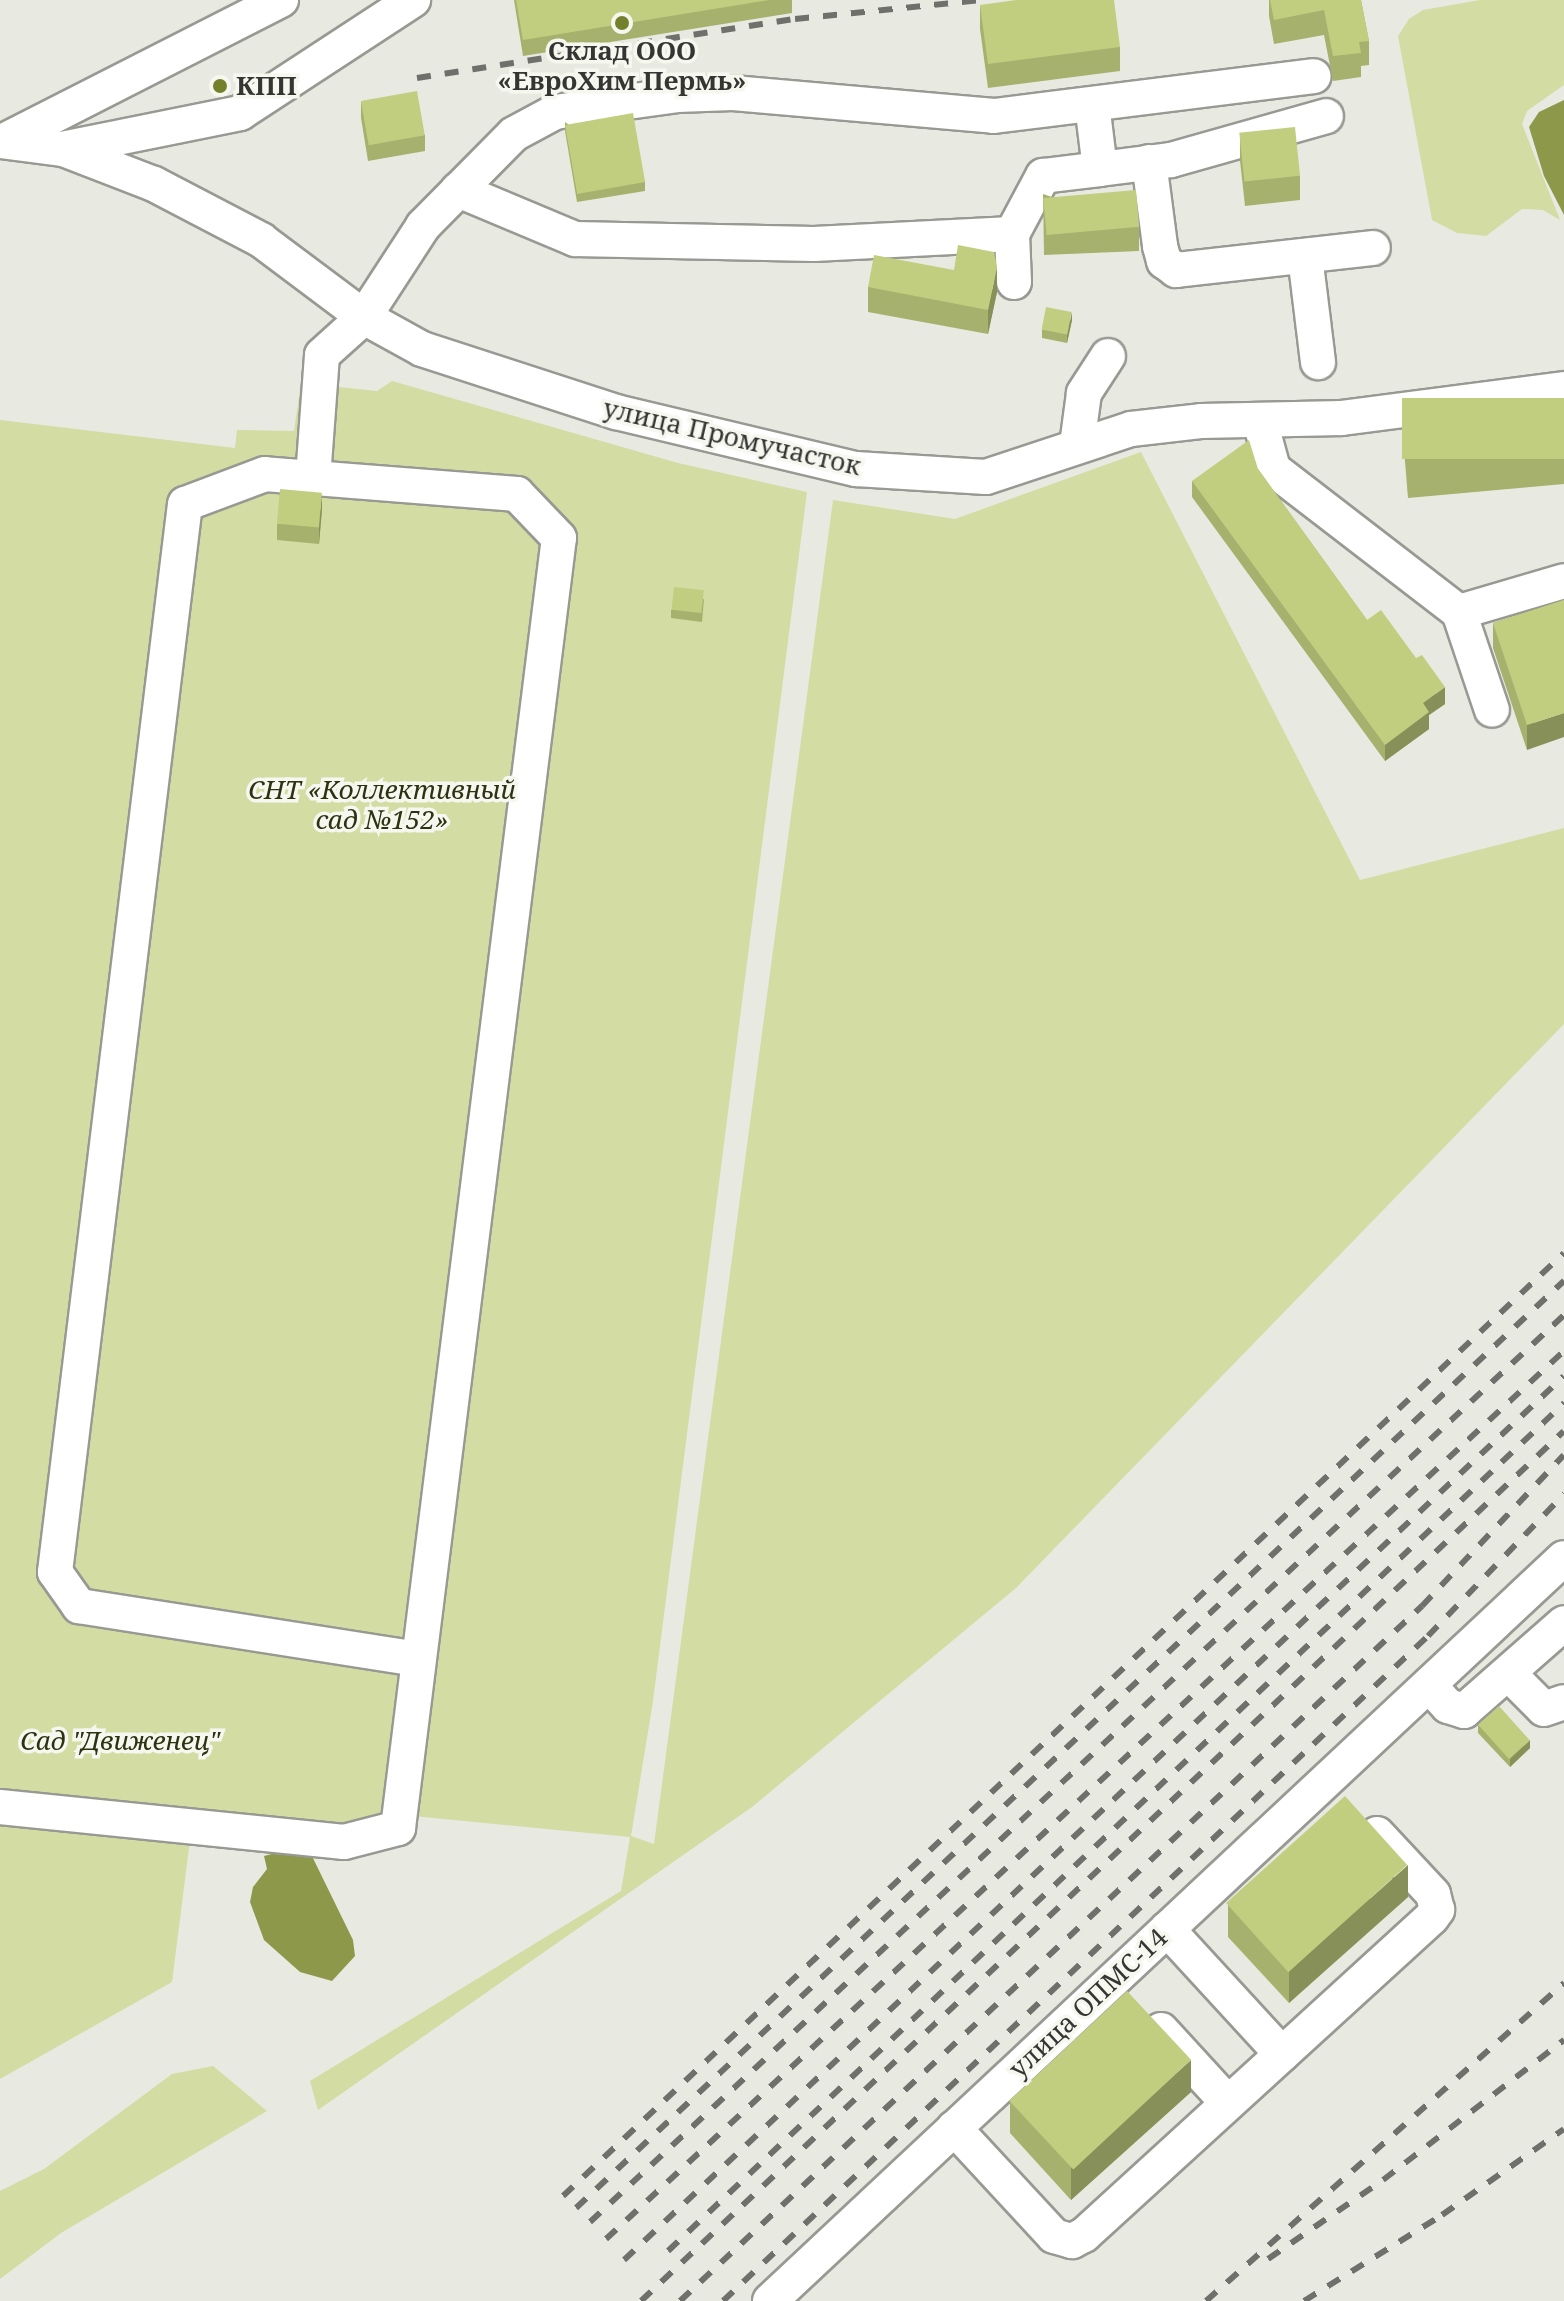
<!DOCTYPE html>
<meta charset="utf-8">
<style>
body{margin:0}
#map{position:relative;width:1564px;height:2301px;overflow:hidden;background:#e8eae2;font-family:"Noto Serif",serif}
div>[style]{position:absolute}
.green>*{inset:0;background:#d2dca3}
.water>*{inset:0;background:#8d984b}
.roads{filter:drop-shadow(2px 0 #989992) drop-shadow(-2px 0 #989992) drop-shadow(0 2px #989992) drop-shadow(0 -2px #989992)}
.minor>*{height:34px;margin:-17px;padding:0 17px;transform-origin:17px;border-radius:17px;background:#fff}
.rail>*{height:6px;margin-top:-3px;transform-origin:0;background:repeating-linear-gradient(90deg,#6f706c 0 14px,transparent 0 28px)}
.wall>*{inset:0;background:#a6b16d}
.shaded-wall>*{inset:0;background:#879059}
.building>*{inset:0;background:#c1ce7f;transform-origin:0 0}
.dots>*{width:22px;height:22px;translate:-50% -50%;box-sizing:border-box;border:4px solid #f6f7ef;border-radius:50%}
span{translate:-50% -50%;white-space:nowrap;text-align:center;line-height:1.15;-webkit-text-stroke:7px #f6f7ef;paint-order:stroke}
.poi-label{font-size:26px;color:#353633;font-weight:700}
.left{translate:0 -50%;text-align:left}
.street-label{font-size:26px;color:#353633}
.park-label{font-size:26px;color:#2d3210;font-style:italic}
</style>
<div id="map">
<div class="green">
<div style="clip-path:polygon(1480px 0,1564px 0,1564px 85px,1527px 111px,1522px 124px,1560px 220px,1543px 210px,1522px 209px,1486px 236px,1457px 233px,1432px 220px,1398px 36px,1409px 19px,1423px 10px)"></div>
<div style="clip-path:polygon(392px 381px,678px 463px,807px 492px,653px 1701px,631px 1836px,654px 1844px,833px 500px,955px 519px,1141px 452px,1360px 880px,1564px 828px,1564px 1024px,1016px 1588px,752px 1807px,318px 2110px,310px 2081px,621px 1891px,630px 1837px,413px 1816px,403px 1835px,190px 1840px,172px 1982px,0 2079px,0 420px,235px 448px,237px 430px,294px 431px,301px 383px,377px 391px)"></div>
<div style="clip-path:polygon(213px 2066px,267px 2111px,61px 2233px,0 2279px,0 2191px,44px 2169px,172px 2074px)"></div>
</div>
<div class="water">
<div style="clip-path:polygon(1564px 100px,1564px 215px,1544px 176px,1529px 127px,1539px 112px)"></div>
<div style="clip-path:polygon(291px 1849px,309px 1850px,353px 1940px,355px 1956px,332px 1981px,300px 1972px,264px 1940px,250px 1902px,253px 1887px,267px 1869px,264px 1856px)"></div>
</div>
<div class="roads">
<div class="minor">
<div style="left:0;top:141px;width:64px;rotate:7.2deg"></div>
<div style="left:63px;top:149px;width:97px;rotate:21deg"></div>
<div style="left:154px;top:184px;width:121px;rotate:27.6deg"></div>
<div style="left:261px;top:240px;width:129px;rotate:36.8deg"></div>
<div style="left:364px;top:317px;width:66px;rotate:28.9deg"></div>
<div style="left:422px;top:349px;width:204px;rotate:18deg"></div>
<div style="left:616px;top:412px;width:247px;rotate:13.4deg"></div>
<div style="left:856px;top:469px;width:130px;rotate:3.5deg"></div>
<div style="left:986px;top:477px;width:153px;rotate:-18.3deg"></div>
<div style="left:1131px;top:429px;width:70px;rotate:-6.5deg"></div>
<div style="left:1201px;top:421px;width:141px;rotate:-1.2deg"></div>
<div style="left:1342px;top:418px;width:224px;rotate:-7.4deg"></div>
<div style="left:4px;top:141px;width:311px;rotate:-27deg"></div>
<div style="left:67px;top:148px;width:177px;rotate:-11.4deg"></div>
<div style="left:240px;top:113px;width:207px;rotate:-33.2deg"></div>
<div style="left:1149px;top:162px;width:85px;rotate:82.5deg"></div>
<div style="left:1160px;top:246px;width:16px;rotate:75deg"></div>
<div style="left:1164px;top:261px;width:15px;rotate:37deg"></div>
<div style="left:1176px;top:270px;width:198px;rotate:-6.4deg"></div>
<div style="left:1100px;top:169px;width:72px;rotate:-7.2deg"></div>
<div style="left:1171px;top:160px;width:161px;rotate:-15.8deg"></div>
<div style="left:458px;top:190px;width:127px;rotate:22.7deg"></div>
<div style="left:575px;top:239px;width:239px;rotate:1.2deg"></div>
<div style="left:814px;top:244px;width:198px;rotate:-2.9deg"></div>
<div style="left:1012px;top:234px;width:66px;rotate:-61.9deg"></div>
<div style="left:1043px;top:176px;width:57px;rotate:-7deg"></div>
<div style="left:1100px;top:169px;width:65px;rotate:-97deg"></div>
<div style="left:1012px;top:234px;width:48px;rotate:87.6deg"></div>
<div style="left:1305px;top:256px;width:107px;rotate:83deg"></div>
<div style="left:1260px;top:421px;width:50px;rotate:74.8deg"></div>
<div style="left:1273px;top:469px;width:235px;rotate:37.6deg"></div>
<div style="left:1459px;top:612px;width:109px;rotate:-16.4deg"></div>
<div style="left:1077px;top:445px;width:52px;rotate:-82.3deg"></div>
<div style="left:1084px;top:393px;width:44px;rotate:-57deg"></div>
<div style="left:313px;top:478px;width:123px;rotate:-85.8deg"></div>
<div style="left:322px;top:355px;width:57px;rotate:-42.1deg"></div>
<div style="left:364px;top:317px;width:108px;rotate:-57deg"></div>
<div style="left:423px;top:226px;width:129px;rotate:-45.3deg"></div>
<div style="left:514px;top:134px;width:47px;rotate:-28.2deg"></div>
<div style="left:555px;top:112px;width:123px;rotate:-7.9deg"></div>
<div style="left:677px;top:95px;width:56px;rotate:-2deg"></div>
<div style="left:733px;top:93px;width:262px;rotate:5deg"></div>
<div style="left:994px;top:116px;width:322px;rotate:-7.1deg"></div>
<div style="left:1459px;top:612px;width:103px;rotate:71.4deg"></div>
<div style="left:1509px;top:1674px;width:49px;rotate:45deg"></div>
<div style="left:1544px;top:1709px;width:21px;rotate:-19deg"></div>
<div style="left:1429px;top:1685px;width:28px;rotate:48deg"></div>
<div style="left:1448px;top:1706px;width:17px;rotate:17deg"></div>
<div style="left:1464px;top:1711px;width:133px;rotate:-41.3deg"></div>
<div style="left:0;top:1807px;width:346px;rotate:5.8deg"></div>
<div style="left:344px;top:1842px;width:56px;rotate:-14.5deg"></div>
<div style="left:398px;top:1828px;width:1300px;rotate:-82.89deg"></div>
<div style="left:559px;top:538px;width:61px;rotate:-133.7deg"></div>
<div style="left:517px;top:494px;width:253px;rotate:-175.5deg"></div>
<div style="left:265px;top:474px;width:85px;rotate:159.4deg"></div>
<div style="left:185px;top:504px;width:1076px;rotate:96.94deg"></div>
<div style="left:55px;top:1572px;width:42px;rotate:54.8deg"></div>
<div style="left:79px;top:1606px;width:341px;rotate:8.9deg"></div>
<div style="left:1167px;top:1929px;width:170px;rotate:47.4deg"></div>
<div style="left:1161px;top:2030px;width:99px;rotate:47.5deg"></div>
<div style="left:954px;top:2128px;width:147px;rotate:47.2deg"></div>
<div style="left:1054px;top:2236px;width:19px;rotate:16deg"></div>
<div style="left:1072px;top:2241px;width:13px;rotate:-27deg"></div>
<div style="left:1084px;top:2235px;width:471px;rotate:-42.4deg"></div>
<div style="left:1432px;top:1917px;width:9px;rotate:-54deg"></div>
<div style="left:1437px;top:1910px;width:16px;rotate:-104deg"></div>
<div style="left:1433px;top:1894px;width:82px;rotate:-133deg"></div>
<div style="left:770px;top:2301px;width:1087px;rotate:-43.1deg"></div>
</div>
</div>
<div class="rail">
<div style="left:417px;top:78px;width:383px;rotate:-8.9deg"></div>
<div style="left:795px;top:19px;width:187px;rotate:-5.8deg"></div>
<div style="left:563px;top:2196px;width:1375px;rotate:-43.29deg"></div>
<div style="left:576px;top:2208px;width:1355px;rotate:-43.18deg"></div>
<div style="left:590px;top:2222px;width:1331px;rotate:-42.96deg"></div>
<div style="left:606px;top:2239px;width:1306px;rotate:-42.83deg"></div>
<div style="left:668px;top:2251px;width:1234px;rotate:-43.42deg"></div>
<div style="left:1268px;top:2259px;width:140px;rotate:-34.5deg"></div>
<div style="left:1383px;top:2180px;width:229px;rotate:-37.7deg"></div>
<div style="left:624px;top:2260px;width:1290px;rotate:-43.24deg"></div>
<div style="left:641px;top:2301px;width:1268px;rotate:-43.31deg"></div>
<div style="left:680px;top:2301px;width:1017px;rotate:-43.13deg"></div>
<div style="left:1422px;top:1606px;width:207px;rotate:-46.8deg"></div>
<div style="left:723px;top:2301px;width:969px;rotate:-43.33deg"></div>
<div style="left:1428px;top:1636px;width:197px;rotate:-46.2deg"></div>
<div style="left:1206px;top:2301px;width:479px;rotate:-41.6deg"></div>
<div style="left:1304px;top:2301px;width:163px;rotate:-31.9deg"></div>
<div style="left:1442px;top:2215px;width:149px;rotate:-35.2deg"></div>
</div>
<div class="wall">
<div style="clip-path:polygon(514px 0,792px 0,792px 13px,523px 56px)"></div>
<div style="clip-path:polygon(1269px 0,1361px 0,1369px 41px,1369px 65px,1361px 66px,1361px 77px,1333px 81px,1324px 35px,1274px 44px,1269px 16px)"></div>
<div style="clip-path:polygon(980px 5px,1120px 47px,1120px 71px,988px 88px,980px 29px)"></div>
<div style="clip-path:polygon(361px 101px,425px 135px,425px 151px,368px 161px,361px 118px)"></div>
<div style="clip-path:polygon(565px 122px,645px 182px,645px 191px,577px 202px,565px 131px)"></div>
<div style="clip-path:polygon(1240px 137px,1300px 176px,1300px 200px,1245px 206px,1240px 161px)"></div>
<div style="clip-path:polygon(1043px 194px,1139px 227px,1139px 251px,1044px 255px)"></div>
<div style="clip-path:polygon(954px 270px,997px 292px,988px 334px,868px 312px,868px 287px)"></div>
<div style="clip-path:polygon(1072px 320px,1067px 343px,1042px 338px,1042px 330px)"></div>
<div style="clip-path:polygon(1564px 398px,1564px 484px,1408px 498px,1403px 437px,1403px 412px)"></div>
<div style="clip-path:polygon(1258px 469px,1367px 620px,1445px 704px,1429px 715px,1429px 729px,1385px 761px,1192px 497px,1192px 481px)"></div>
<div style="clip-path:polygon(322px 509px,319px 544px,277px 540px,277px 524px)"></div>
<div style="clip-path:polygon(704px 599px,702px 622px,671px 618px,671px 610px)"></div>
<div style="clip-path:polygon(1564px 600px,1527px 750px,1493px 648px,1493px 623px)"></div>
<div style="clip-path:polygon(1478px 1725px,1530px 1748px,1510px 1767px,1478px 1733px)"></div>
<div style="clip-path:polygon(1408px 1897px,1289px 2003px,1228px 1937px,1228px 1905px)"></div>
<div style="clip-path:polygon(1191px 2092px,1071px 2200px,1010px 2133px,1010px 2101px)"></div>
</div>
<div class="shaded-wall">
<div style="clip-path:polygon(997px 267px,997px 292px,988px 334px,988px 310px)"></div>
<div style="clip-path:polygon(1072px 312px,1072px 320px,1067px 343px,1067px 335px)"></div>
<div style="clip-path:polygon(322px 493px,322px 509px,319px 544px,319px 527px)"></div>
<div style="clip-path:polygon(1445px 687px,1445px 704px,1429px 715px,1429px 729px,1385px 761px,1385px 745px,1423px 703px)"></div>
<div style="clip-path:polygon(1564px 713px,1564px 737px,1527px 750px,1527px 725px)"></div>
<div style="clip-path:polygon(1530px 1740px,1530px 1748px,1510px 1767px,1510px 1759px)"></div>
<div style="clip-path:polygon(1408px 1865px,1408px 1897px,1289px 2003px,1289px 1971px)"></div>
<div style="clip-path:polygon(1191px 2060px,1191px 2092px,1071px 2200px,1071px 2168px)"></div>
</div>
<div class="building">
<div style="clip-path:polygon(516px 0,769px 0,523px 40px)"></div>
<div style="clip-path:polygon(1016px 0,1114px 0,1120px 47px,988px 64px,980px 5px)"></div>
<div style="clip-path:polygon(1270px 0,1361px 0,1369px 41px,1359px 42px,1361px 53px,1333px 56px,1324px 10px,1274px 20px)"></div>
<div style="left:417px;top:91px;width:45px;height:57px;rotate:80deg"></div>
<div style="left:633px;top:113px;width:70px;height:69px;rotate:80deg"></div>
<div style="left:1295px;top:127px;width:49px;height:56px;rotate:84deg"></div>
<div style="left:1136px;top:190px;width:37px;height:93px;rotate:85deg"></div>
<div style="clip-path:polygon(958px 245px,994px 252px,997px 267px,988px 310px,868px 287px,874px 255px,954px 270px)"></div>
<div style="left:1046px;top:307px;width:26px;height:23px;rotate:11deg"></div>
<div style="left:1564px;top:398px;width:61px;height:162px;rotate:90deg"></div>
<div style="clip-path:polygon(1249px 440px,1258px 469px,1367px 620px,1381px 610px,1416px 658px,1422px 655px,1445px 687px,1423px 703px,1429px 712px,1385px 745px,1192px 481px)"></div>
<div style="left:280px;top:489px;width:42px;height:35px;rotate:5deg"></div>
<div style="left:674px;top:587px;width:30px;height:23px;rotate:6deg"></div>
<div style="clip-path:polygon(1564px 600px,1564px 713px,1527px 725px,1493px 623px)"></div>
<div style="left:1499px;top:1706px;width:46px;height:28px;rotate:48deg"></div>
<div style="left:1345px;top:1796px;width:93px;height:160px;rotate:48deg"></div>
<div style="left:1127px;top:1991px;width:94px;height:161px;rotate:47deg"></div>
</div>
<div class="dots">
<div style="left:622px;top:23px;background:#75802c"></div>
<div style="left:220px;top:86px;background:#75802c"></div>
</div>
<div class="poi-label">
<span style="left:622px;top:66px">Склад ООО<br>«ЕвроХим Пермь»</span>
<span class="left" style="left:236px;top:86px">КПП</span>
</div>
<div class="street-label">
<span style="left:732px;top:437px;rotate:13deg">улица Промучасток</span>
<span style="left:1088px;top:2003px;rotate:-43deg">улица ОПМС-14</span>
</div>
<div class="park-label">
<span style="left:382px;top:805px">СНТ «Коллективный<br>сад №152»</span>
<span style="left:120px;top:1741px">Сад "Движенец"</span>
</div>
</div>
